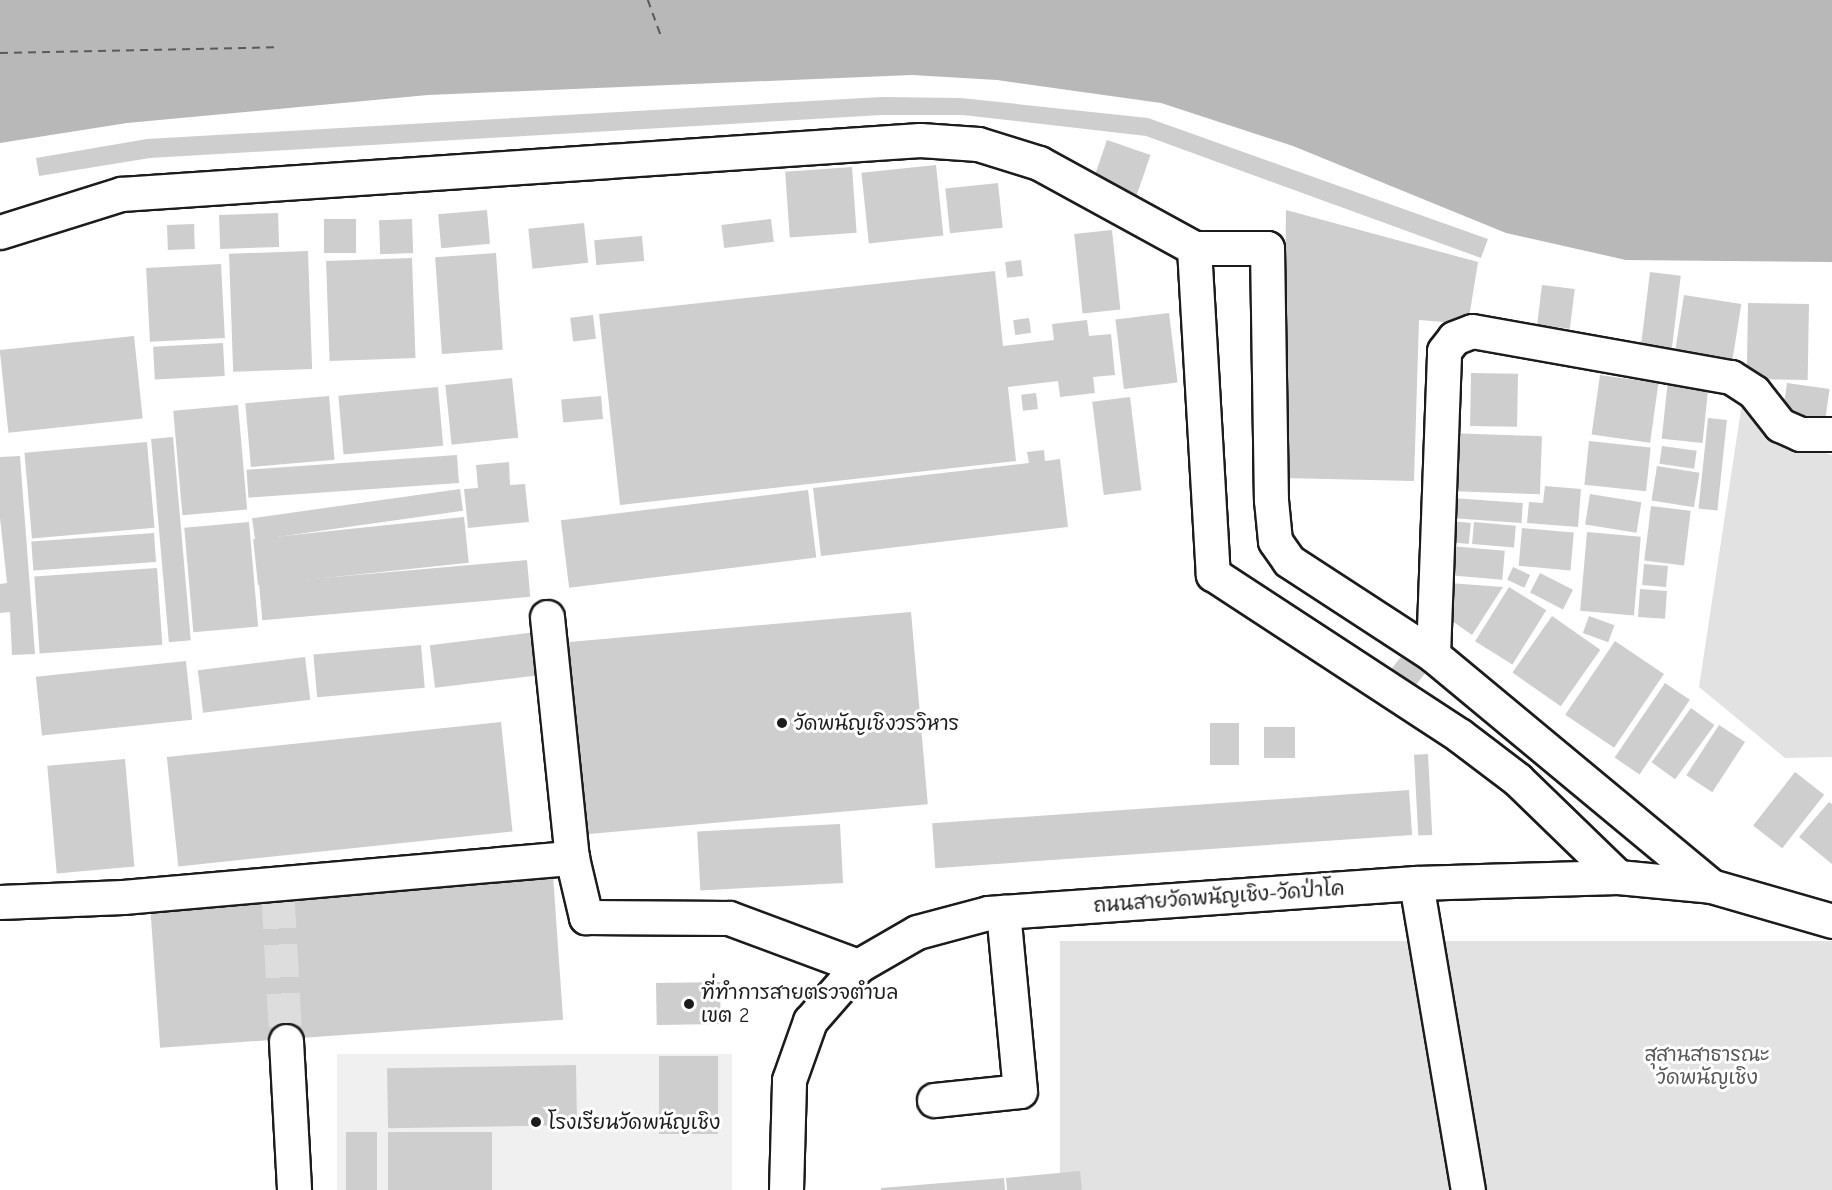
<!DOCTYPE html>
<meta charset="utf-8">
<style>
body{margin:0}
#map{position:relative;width:1832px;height:1190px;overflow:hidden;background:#fff;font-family:"Comic Neue","Playpen Sans Thai",sans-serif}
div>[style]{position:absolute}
.built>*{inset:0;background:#f0f0f0;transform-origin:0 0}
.green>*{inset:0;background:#e2e2e2;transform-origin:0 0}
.water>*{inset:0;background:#b8b8b8}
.ferry>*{height:1.5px;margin-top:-0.75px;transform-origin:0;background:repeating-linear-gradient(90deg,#5a5a5a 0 8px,transparent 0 14px)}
.building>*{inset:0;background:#cecece;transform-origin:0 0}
.minor-tunnel>*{height:33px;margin-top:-16.5px;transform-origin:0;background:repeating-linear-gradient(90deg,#ddd 0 33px,transparent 0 49px)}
.roads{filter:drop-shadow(2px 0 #1c1c1c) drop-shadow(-2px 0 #1c1c1c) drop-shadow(0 2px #1c1c1c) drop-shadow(0 -2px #1c1c1c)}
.minor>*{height:33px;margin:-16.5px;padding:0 16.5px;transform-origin:16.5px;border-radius:16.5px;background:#fff}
.major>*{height:33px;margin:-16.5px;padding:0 16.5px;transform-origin:16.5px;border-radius:16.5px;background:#fff}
.dots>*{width:16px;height:16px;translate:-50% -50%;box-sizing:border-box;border:3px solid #fff;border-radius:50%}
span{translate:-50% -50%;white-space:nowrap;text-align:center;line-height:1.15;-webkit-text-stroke:6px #fff;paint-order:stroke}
.poi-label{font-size:20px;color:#1c1c1c}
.left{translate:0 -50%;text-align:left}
.street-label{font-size:20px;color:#1c1c1c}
.park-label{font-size:20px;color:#575757}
</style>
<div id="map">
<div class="built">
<div style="left:337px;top:1054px;width:395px;height:136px"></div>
</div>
<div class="green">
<div style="clip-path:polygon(1742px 403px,1783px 442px,1832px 455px,1832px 757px,1785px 758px,1699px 687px)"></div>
<div style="left:1832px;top:941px;width:249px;height:772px;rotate:90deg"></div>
</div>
<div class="water">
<div style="clip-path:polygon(0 0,1832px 0,1832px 262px,1626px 260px,1506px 233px,1293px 146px,1161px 103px,997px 80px,912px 75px,428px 95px,127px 123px,0 143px)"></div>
</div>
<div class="ferry">
<div style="left:648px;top:0;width:38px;rotate:70deg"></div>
<div style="left:0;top:53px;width:275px;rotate:-1.2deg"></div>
</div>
<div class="building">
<div style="clip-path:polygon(881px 97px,961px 98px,1148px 118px,1488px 239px,1481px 258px,1146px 136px,963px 115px,882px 115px,150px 158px,39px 176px,36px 158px,147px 139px)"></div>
<div style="left:1107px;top:140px;width:46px;height:45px;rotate:19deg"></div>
<div style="left:936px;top:165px;width:71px;height:75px;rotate:84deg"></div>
<div style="left:852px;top:167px;width:66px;height:67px;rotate:86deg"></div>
<div style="left:998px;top:183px;width:45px;height:53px;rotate:84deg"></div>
<div style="left:487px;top:210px;width:34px;height:49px;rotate:85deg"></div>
<div style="clip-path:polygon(1286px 210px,1478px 262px,1468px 324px,1419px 320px,1414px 481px,1283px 478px)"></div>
<div style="left:278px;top:213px;width:34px;height:59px;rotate:88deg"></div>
<div style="left:324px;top:219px;width:32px;height:34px"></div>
<div style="left:412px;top:219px;width:34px;height:33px;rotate:88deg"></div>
<div style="left:771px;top:219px;width:23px;height:50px;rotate:83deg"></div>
<div style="left:584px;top:223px;width:40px;height:56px;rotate:84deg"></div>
<div style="left:194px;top:224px;width:25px;height:27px;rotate:88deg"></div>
<div style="left:1112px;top:230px;width:80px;height:38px;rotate:84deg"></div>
<div style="left:642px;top:236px;width:25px;height:48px;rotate:85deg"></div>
<div style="left:308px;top:251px;width:118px;height:79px;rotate:88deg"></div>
<div style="left:496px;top:253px;width:97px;height:61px;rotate:86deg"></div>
<div style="left:412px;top:258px;width:100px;height:86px;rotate:88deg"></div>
<div style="left:1021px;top:260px;width:16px;height:16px;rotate:83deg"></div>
<div style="left:221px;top:264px;width:74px;height:75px;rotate:87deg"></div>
<div style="clip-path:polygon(995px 271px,1003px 346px,1054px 340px,1052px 324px,1087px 320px,1089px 336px,1111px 334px,1115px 375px,1093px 377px,1095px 393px,1060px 397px,1058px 381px,1008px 387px,1016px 461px,620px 505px,599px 314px)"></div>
<div style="left:1650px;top:272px;width:31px;height:78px;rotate:7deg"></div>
<div style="left:1542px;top:285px;width:33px;height:40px;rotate:7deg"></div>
<div style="left:1684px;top:295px;width:58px;height:65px;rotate:9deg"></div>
<div style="left:1748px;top:303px;width:61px;height:76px;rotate:1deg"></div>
<div style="left:1169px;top:313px;width:70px;height:54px;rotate:83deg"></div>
<div style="left:593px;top:315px;width:24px;height:23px;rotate:83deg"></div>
<div style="left:1029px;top:318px;width:15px;height:16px;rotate:82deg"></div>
<div style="left:134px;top:336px;width:83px;height:135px;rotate:84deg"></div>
<div style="left:223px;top:343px;width:33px;height:70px;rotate:87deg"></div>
<div style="left:1471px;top:373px;width:47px;height:53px;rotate:1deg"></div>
<div style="left:1600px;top:375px;width:59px;height:60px;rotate:8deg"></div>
<div style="left:512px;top:378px;width:60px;height:67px;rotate:84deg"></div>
<div style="left:1668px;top:379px;width:41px;height:60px;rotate:6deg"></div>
<div style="left:1787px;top:383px;width:43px;height:37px;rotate:8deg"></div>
<div style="left:438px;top:387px;width:59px;height:100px;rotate:85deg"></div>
<div style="left:1036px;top:393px;width:16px;height:15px;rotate:83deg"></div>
<div style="left:329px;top:396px;width:64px;height:84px;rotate:85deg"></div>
<div style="left:601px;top:396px;width:23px;height:40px;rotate:85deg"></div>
<div style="left:1130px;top:397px;width:94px;height:38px;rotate:83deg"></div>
<div style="left:238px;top:405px;width:105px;height:65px;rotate:85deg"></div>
<div style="left:1708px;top:418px;width:19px;height:91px;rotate:6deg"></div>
<div style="left:1449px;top:433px;width:93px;height:58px;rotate:2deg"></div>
<div style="left:173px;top:437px;width:204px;height:22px;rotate:85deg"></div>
<div style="left:1589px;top:441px;width:62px;height:44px;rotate:6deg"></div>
<div style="left:147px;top:442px;width:86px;height:123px;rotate:85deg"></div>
<div style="left:1662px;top:446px;width:35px;height:18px;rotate:8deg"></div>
<div style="clip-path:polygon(1044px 450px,1045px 461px,1060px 459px,1068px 527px,821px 556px,813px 488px,1029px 463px,1027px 452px)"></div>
<div style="left:457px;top:455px;width:28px;height:211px;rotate:86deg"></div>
<div style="clip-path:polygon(20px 456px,35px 654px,12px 655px,10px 612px,0 613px,0 584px,7px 583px,0 518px,0 457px)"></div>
<div style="clip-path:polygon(509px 462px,510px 485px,525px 484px,529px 522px,468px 528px,464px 489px,478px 488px,476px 465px)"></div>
<div style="left:1657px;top:466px;width:43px;height:35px;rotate:9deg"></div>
<div style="clip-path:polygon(1545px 486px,1581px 489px,1578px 527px,1527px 523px,1529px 502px,1543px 503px)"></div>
<div style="left:460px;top:489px;width:22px;height:210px;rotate:82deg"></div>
<div style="left:808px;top:490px;width:68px;height:249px;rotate:83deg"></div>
<div style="left:1590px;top:494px;width:52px;height:31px;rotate:9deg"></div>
<div style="left:1452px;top:498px;width:71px;height:20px;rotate:4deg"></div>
<div style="left:1651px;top:506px;width:40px;height:55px;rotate:7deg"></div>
<div style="left:464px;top:517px;width:46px;height:212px;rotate:84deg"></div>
<div style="left:1451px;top:521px;width:20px;height:21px;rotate:6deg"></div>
<div style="left:249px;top:522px;width:105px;height:65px;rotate:85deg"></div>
<div style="left:1474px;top:522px;width:42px;height:22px;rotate:5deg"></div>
<div style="left:1522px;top:528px;width:52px;height:38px;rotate:5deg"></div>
<div style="left:1587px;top:532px;width:54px;height:79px;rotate:5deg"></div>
<div style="left:154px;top:533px;width:29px;height:123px;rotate:86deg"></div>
<div style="left:1450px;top:546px;width:55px;height:29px;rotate:5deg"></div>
<div style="left:527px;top:560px;width:37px;height:269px;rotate:85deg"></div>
<div style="left:1644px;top:564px;width:24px;height:21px;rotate:5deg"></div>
<div style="left:1513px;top:567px;width:19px;height:14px;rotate:25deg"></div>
<div style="left:157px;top:568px;width:77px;height:123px;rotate:86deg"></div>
<div style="left:1540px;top:573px;width:37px;height:22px;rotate:27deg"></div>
<div style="clip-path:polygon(1449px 583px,1503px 587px,1472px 635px,1445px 616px)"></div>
<div style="left:1509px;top:587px;width:44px;height:64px;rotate:32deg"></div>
<div style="left:1640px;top:589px;width:27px;height:28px;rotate:4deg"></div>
<div style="left:911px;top:612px;width:193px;height:346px;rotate:85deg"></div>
<div style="left:1552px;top:616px;width:59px;height:69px;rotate:35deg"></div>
<div style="left:1589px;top:616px;width:27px;height:18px;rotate:20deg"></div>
<div style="left:537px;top:632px;width:43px;height:108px;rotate:83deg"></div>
<div style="left:1615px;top:641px;width:59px;height:89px;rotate:34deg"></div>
<div style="left:421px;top:645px;width:43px;height:108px;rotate:85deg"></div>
<div style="left:1404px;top:653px;width:29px;height:21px;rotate:38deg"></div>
<div style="left:305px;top:657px;width:43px;height:108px;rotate:83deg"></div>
<div style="left:186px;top:661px;width:59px;height:151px;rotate:84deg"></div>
<div style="left:1665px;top:683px;width:30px;height:90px;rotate:34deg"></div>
<div style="left:1691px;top:708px;width:29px;height:67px;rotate:36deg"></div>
<div style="left:501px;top:722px;width:110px;height:336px;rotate:84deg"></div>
<div style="left:1210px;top:723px;width:29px;height:42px"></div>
<div style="left:1719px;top:725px;width:31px;height:60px;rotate:33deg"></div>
<div style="left:1264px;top:727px;width:31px;height:31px"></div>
<div style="left:1428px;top:754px;width:81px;height:14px;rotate:87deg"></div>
<div style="left:125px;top:759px;width:108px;height:78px;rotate:85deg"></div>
<div style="left:1795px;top:772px;width:37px;height:68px;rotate:38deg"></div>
<div style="left:1409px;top:790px;width:45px;height:478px;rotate:86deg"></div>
<div style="clip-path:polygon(1829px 802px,1832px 804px,1832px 864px,1799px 837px)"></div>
<div style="left:840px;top:824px;width:59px;height:143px;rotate:87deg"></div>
<div style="left:553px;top:875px;width:145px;height:404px;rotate:86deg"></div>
<div style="left:720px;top:982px;width:42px;height:64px;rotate:89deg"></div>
<div style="left:659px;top:1056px;width:59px;height:78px"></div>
<div style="left:576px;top:1065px;width:60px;height:189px;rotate:89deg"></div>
<div style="left:346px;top:1132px;width:31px;height:58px"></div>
<div style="left:388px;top:1132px;width:104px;height:58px"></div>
<div style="clip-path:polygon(1080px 1171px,1082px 1190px,1007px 1190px,1006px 1178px)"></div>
<div style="clip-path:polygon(1004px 1178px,1005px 1190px,881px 1190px,881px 1188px)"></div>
</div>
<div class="minor-tunnel">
<div style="left:278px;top:895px;width:146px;rotate:86.9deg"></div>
</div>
<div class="roads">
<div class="minor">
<div style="left:0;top:232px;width:127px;rotate:-17.4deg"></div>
<div style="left:121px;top:194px;width:801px;rotate:-3.87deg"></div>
<div style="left:920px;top:140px;width:58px;rotate:3.9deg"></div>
<div style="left:978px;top:144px;width:64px;rotate:17.3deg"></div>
<div style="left:1039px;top:163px;width:177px;rotate:28.7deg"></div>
<div style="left:1194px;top:248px;width:73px"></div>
<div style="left:1267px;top:248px;width:252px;rotate:89.1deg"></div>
<div style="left:1271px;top:500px;width:41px;rotate:84.4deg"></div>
<div style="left:1275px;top:541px;width:24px;rotate:55deg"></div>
<div style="left:1289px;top:561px;width:172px;rotate:33.1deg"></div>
<div style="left:1433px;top:655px;width:361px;rotate:39.7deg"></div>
<div style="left:1194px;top:248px;width:327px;rotate:86.7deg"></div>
<div style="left:1213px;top:574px;width:294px;rotate:33.2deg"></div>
<div style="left:1459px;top:735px;width:73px;rotate:37.2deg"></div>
<div style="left:1517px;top:779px;width:141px;rotate:44.1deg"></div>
<div style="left:547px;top:617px;width:242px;rotate:84.1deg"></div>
<div style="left:1433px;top:655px;width:304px;rotate:-87.9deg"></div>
<div style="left:1444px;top:351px;width:16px;rotate:-52deg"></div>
<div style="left:1454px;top:338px;width:19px;rotate:-21deg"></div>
<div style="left:1472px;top:331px;width:263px;rotate:10.1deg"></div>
<div style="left:1731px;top:377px;width:27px;rotate:33deg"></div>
<div style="left:1754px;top:392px;width:42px;rotate:51.8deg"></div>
<div style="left:1780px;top:425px;width:22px;rotate:24deg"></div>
<div style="left:1800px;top:434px;width:32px"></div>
<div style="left:1416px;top:883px;width:311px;rotate:80.4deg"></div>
<div style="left:0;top:902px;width:123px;rotate:-2.3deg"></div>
<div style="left:123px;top:897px;width:451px;rotate:-5deg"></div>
<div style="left:572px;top:858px;width:61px;rotate:76.7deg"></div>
<div style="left:586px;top:917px;width:143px;rotate:0.4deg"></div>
<div style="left:729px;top:918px;width:138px;rotate:20.4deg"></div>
<div style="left:286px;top:1041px;width:149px;rotate:86.9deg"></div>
<div style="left:934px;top:1100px;width:86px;rotate:-6deg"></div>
<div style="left:1020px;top:1091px;width:180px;rotate:-95.4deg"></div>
</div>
<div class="major">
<div style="left:786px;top:1190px;width:110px;rotate:-88.4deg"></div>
<div style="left:789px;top:1080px;width:63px;rotate:-70.4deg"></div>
<div style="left:810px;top:1021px;width:73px;rotate:-48.9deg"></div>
<div style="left:858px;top:966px;width:68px;rotate:-30deg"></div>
<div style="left:917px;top:932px;width:73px;rotate:-15deg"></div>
<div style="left:988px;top:913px;width:429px;rotate:-4deg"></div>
<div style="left:1416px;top:883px;width:202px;rotate:-1.7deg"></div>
<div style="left:1618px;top:877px;width:93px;rotate:5.5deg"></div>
<div style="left:1711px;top:886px;width:126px;rotate:16.1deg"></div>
</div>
</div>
<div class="dots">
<div style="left:782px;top:723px;background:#1c1c1c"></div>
<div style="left:689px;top:1004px;background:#1c1c1c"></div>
<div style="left:536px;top:1122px;background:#1c1c1c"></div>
</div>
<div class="poi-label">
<span class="left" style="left:794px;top:723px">วัดพนัญเชิงวรวิหาร</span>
<span class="left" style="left:701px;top:1004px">ที่ทำการสายตรวจตำบล<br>เขต 2</span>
<span class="left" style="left:548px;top:1122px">โรงเรียนวัดพนัญเชิง</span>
</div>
<div class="street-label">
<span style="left:1219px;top:897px;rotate:-4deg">ถนนสายวัดพนัญเชิง-วัดป่าโค</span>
</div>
<div class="park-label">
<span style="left:1707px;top:1066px">สุสานสาธารณะ<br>วัดพนัญเชิง</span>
</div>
</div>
